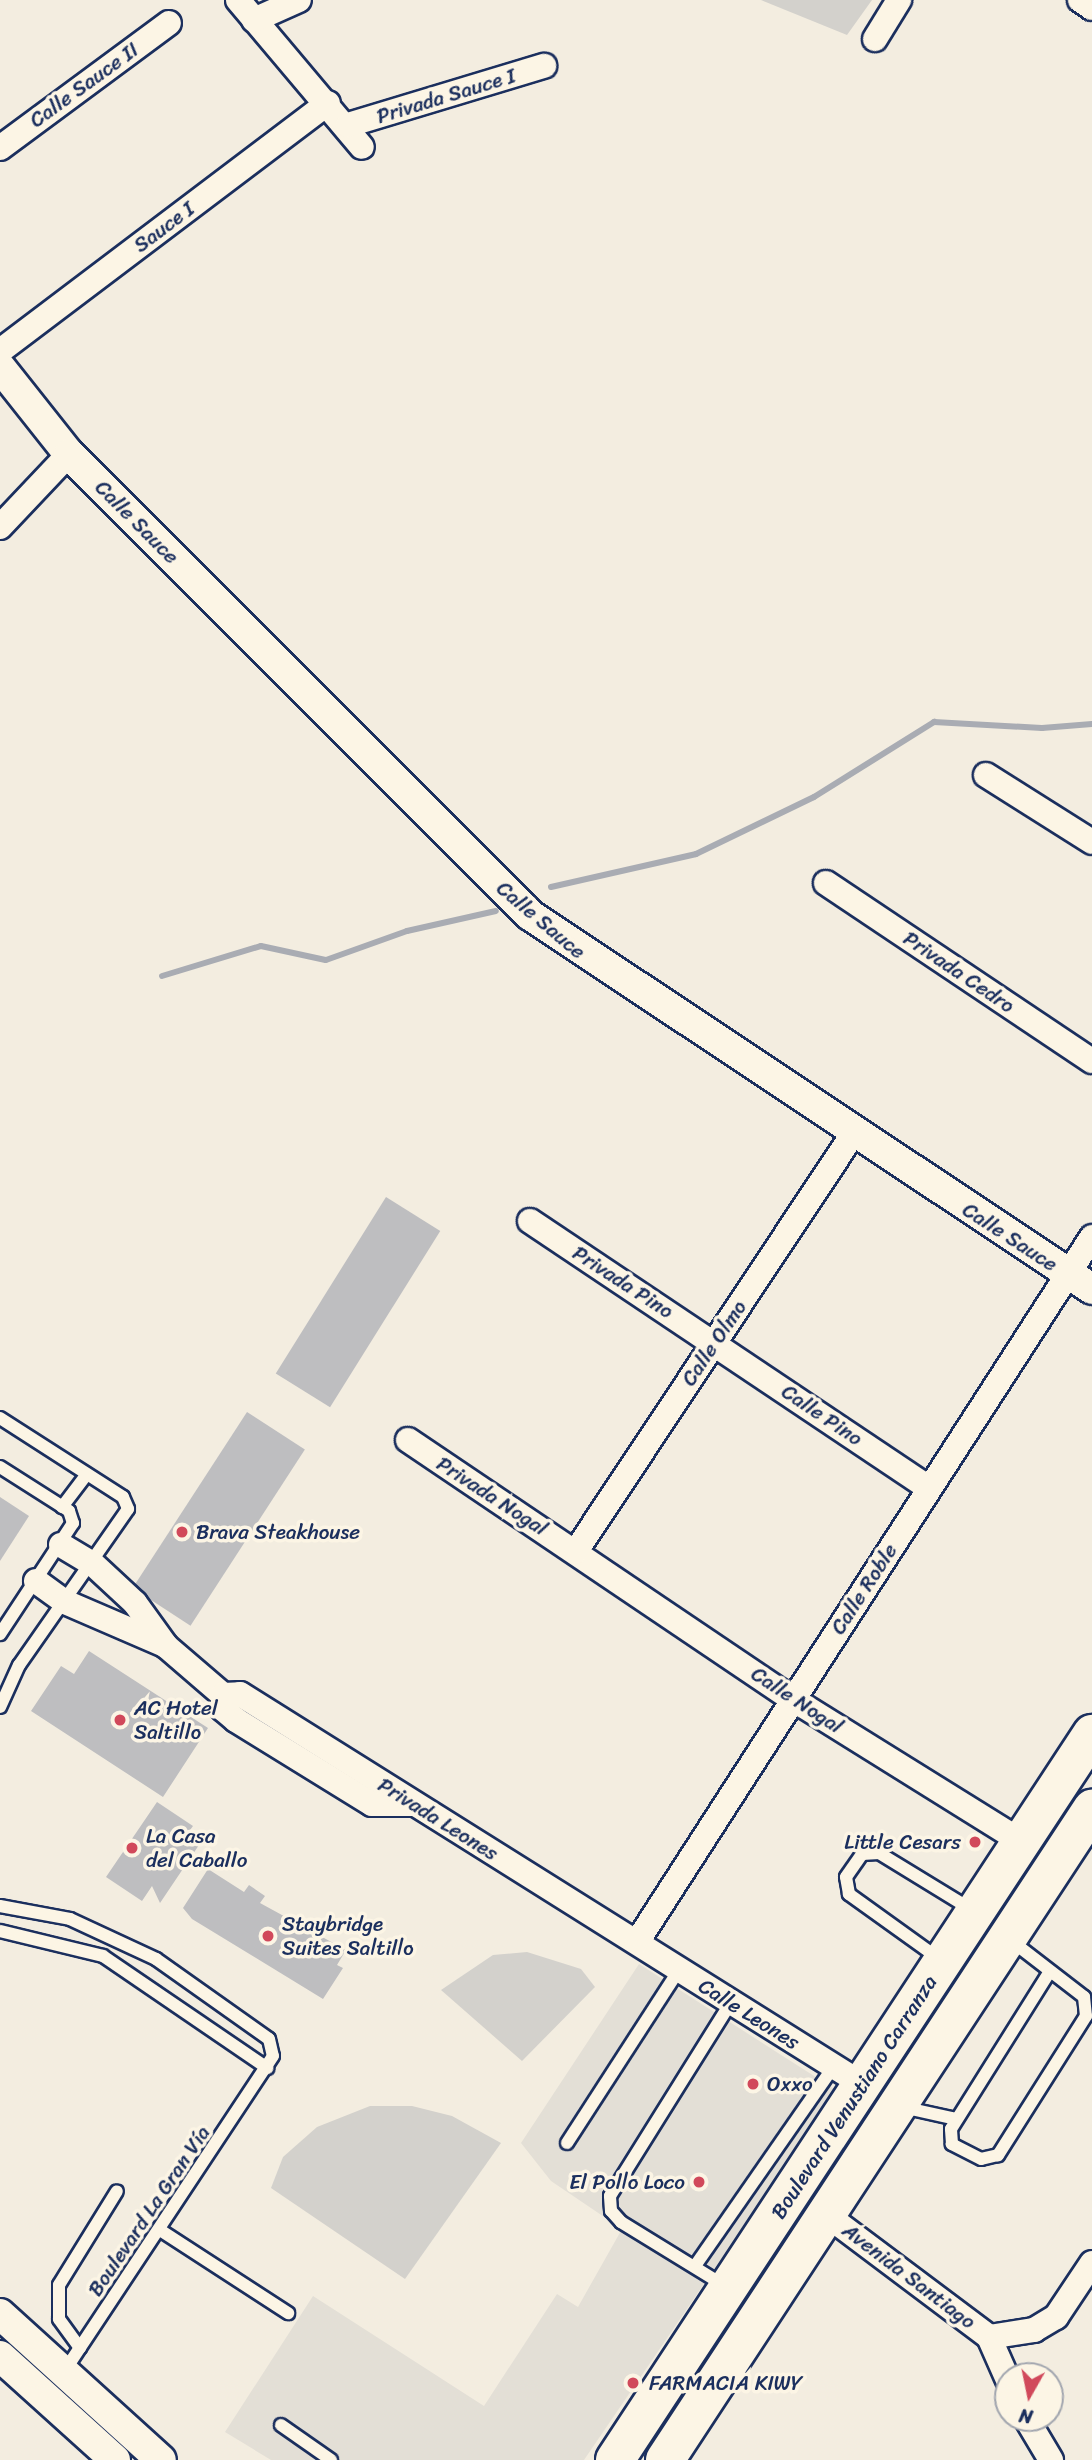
<!DOCTYPE html>
<meta charset="utf-8">
<style>
body{margin:0}
#map{position:relative;width:1092px;height:2460px;overflow:hidden;background:#f3ede0;font-family:Sriracha,sans-serif}
div>[style]{position:absolute}
.built>*{inset:0;background:#e3dfd6}
.green>*{inset:0;background:#d3d1cc}
.stream>*{height:6px;margin:-3px;padding:0 3px;transform-origin:3px;border-radius:3px;background:#a9acb3}
.building>*{inset:0;background:#bebec0;transform-origin:0 0}
.roads{filter:drop-shadow(2px 0 #1b2f5e) drop-shadow(-2px 0 #1b2f5e) drop-shadow(0 2px #1b2f5e) drop-shadow(0 -2px #1b2f5e)}
.service>*{height:12px;margin:-6px;padding:0 6px;transform-origin:6px;border-radius:6px;background:#fcf5e5}
.minor>*{height:24px;margin:-12px;padding:0 12px;transform-origin:12px;border-radius:12px;background:#fcf5e5}
.tertiary>*{height:30px;margin:-15px;padding:0 15px;transform-origin:15px;border-radius:15px;background:#fcf5e5}
.primary>*{height:38px;margin:-19px;padding:0 19px;transform-origin:19px;border-radius:19px;background:#fcf5e5}
.dots>*{width:19px;height:19px;translate:-50% -50%;box-sizing:border-box;border:4px solid #fcf5e5;border-radius:50%}
span{translate:-50% -50%;white-space:nowrap;text-align:center;line-height:1.15;-webkit-text-stroke:7px #fcf5e5;paint-order:stroke}
.street-label{font-size:21px;color:#1b2f5e}
.poi-label{font-size:21px;color:#1b2f5e}
.left{translate:0 -50%;text-align:left}
.right{translate:-100% -50%;text-align:right}
.north{position:absolute;left:994px;top:2362px;width:70px;height:70px;box-sizing:border-box;background:#fcf5e5;border:2px solid #a2a6af;border-radius:50%;rotate:189deg;font-size:19px;font-weight:700;line-height:28px;text-align:center;color:#1b2f5e}
.north::after{content:'';display:block;margin:auto;width:24px;height:32px;background:#d1495b;clip-path:polygon(50% 0,100% 100%,50% 72%,0 100%)}
</style>
<div id="map">
<div class="built">
<div style="clip-path:polygon(639px 1964px,836px 2090px,584px 2460px,271px 2460px,225px 2432px,313px 2296px,484px 2406px,557px 2294px,578px 2307px,622px 2229px,551px 2181px,521px 2143px)"></div>
</div>
<div class="green">
<div style="clip-path:polygon(761px 0,872px 0,847px 35px)"></div>
<div style="clip-path:polygon(527px 1952px,581px 1969px,595px 1987px,522px 2061px,441px 1990px,493px 1955px)"></div>
<div style="clip-path:polygon(370px 2106px,412px 2106px,452px 2116px,501px 2143px,405px 2279px,271px 2188px,283px 2157px,317px 2127px)"></div>
</div>
<div class="stream">
<div style="left:551px;top:887px;width:149px;rotate:-12.8deg"></div>
<div style="left:696px;top:854px;width:131px;rotate:-25.8deg"></div>
<div style="left:814px;top:797px;width:142px;rotate:-32deg"></div>
<div style="left:934px;top:722px;width:108px;rotate:3.2deg"></div>
<div style="left:1042px;top:728px;width:50px;rotate:-4.6deg"></div>
<div style="left:162px;top:976px;width:103px;rotate:-16.9deg"></div>
<div style="left:261px;top:946px;width:66px;rotate:12.2deg"></div>
<div style="left:326px;top:960px;width:86px;rotate:-19.7deg"></div>
<div style="left:407px;top:931px;width:91px;rotate:-12.7deg"></div>
</div>
<div class="building">
<div style="left:386px;top:1197px;width:64px;height:208px;rotate:32deg"></div>
<div style="left:247px;top:1412px;width:69px;height:210px;rotate:33deg"></div>
<div style="clip-path:polygon(0 1497px,29px 1516px,0 1561px)"></div>
<div style="clip-path:polygon(89px 1651px,208px 1728px,163px 1797px,31px 1711px,61px 1666px,74px 1674px)"></div>
<div style="clip-path:polygon(157px 1802px,193px 1826px,182px 1841px,199px 1845px,160px 1903px,152px 1886px,142px 1901px,106px 1877px)"></div>
<div style="clip-path:polygon(208px 1869px,244px 1892px,249px 1885px,265px 1896px,260px 1903px,346px 1950px,337px 1965px,343px 1968px,323px 1999px,192px 1919px,183px 1908px)"></div>
</div>
<div class="roads">
<div class="service">
<div style="left:0;top:1418px;width:146px;rotate:32.7deg"></div>
<div style="left:123px;top:1497px;width:13px;rotate:67deg"></div>
<div style="left:128px;top:1509px;width:190px;rotate:124.9deg"></div>
<div style="left:19px;top:1665px;width:46px;rotate:114.3deg"></div>
<div style="left:0;top:1467px;width:82px;rotate:32.5deg"></div>
<div style="left:69px;top:1511px;width:13px;rotate:72deg"></div>
<div style="left:73px;top:1523px;width:133px;rotate:123.3deg"></div>
<div style="left:62px;top:1507px;width:41px;rotate:-52.9deg"></div>
<div style="left:0;top:1906px;width:71px;rotate:10.5deg"></div>
<div style="left:70px;top:1919px;width:95px;rotate:24.9deg"></div>
<div style="left:156px;top:1959px;width:138px;rotate:35.3deg"></div>
<div style="left:269px;top:2039px;width:17px;rotate:77deg"></div>
<div style="left:273px;top:2056px;width:380px;rotate:123.5deg"></div>
<div style="left:0;top:1931px;width:106px;rotate:13.6deg"></div>
<div style="left:103px;top:1956px;width:199px;rotate:34.3deg"></div>
<div style="left:1009px;top:1939px;width:95px;rotate:37.7deg"></div>
<div style="left:1084px;top:1997px;width:19px;rotate:84deg"></div>
<div style="left:1086px;top:2016px;width:165px;rotate:122.3deg"></div>
<div style="left:998px;top:2155px;width:17px;rotate:167deg"></div>
<div style="left:981px;top:2159px;width:33px;rotate:-153deg"></div>
<div style="left:952px;top:2144px;width:15px;rotate:-94deg"></div>
<div style="left:951px;top:2129px;width:184px;rotate:-57.9deg"></div>
<div style="left:938px;top:1958px;width:110px;rotate:-144.3deg"></div>
<div style="left:849px;top:1894px;width:17px;rotate:-100deg"></div>
<div style="left:846px;top:1877px;width:28px;rotate:-55deg"></div>
<div style="left:862px;top:1854px;width:17px;rotate:-3deg"></div>
<div style="left:879px;top:1853px;width:109px;rotate:31.5deg"></div>
<div style="left:902px;top:2107px;width:55px;rotate:12.5deg"></div>
<div style="left:567px;top:2143px;width:206px;rotate:-57.1deg"></div>
<div style="left:160px;top:2230px;width:153px;rotate:33deg"></div>
<div style="left:695px;top:2266px;width:244px;rotate:-55.2deg"></div>
<div style="left:725px;top:2286px;width:122px;rotate:-148.4deg"></div>
<div style="left:621px;top:2222px;width:15px;rotate:-132deg"></div>
<div style="left:611px;top:2211px;width:15px;rotate:-94deg"></div>
<div style="left:610px;top:2196px;width:229px;rotate:-58deg"></div>
<div style="left:80px;top:2348px;width:36px;rotate:-126deg"></div>
<div style="left:59px;top:2319px;width:34px;rotate:-90deg"></div>
<div style="left:59px;top:2285px;width:110px;rotate:-58.3deg"></div>
<div style="left:281px;top:2425px;width:61px;rotate:35deg"></div>
</div>
<div class="minor">
<div style="left:238px;top:0;width:192px;rotate:49.9deg"></div>
<div style="left:1080px;top:0;width:14px;rotate:34deg"></div>
<div style="left:254px;top:20px;width:49px;rotate:-24deg"></div>
<div style="left:875px;top:39px;width:46px;rotate:-58.4deg"></div>
<div style="left:348px;top:125px;width:205px;rotate:-16.8deg"></div>
<div style="left:0;top:148px;width:210px;rotate:-36.5deg"></div>
<div style="left:0;top:351px;width:411px;rotate:-37.1deg"></div>
<div style="left:0;top:527px;width:100px;rotate:-46.6deg"></div>
<div style="left:986px;top:775px;width:125px;rotate:32.3deg"></div>
<div style="left:826px;top:883px;width:320px;rotate:33.8deg"></div>
<div style="left:530px;top:1221px;width:480px;rotate:33.8deg"></div>
<div style="left:408px;top:1440px;width:465px;rotate:34deg"></div>
<div style="left:794px;top:1700px;width:269px;rotate:31.9deg"></div>
<div style="left:61px;top:1545px;width:37px;rotate:31deg"></div>
<div style="left:93px;top:1564px;width:57px;rotate:42.9deg"></div>
<div style="left:135px;top:1603px;width:53px;rotate:54.2deg"></div>
<div style="left:166px;top:1646px;width:75px;rotate:40.7deg"></div>
<div style="left:576px;top:1551px;width:499px;rotate:-56.4deg"></div>
<div style="left:36px;top:1581px;width:36px;rotate:36deg"></div>
<div style="left:65px;top:1602px;width:109px;rotate:23.3deg"></div>
<div style="left:413px;top:1804px;width:41px;rotate:180deg"></div>
<div style="left:372px;top:1804px;width:160px;rotate:-148.3deg"></div>
<div style="left:236px;top:1720px;width:17px;rotate:-140deg"></div>
<div style="left:223px;top:1709px;width:14px;rotate:-90deg"></div>
<div style="left:223px;top:1695px;width:17px;rotate:-3deg"></div>
<div style="left:240px;top:1694px;width:734px;rotate:32.09deg"></div>
<div style="left:637px;top:1942px;width:839px;rotate:-57.16deg"></div>
<div style="left:824px;top:2213px;width:206px;rotate:36.9deg"></div>
<div style="left:989px;top:2337px;width:47px;rotate:66.2deg"></div>
<div style="left:989px;top:2337px;width:46px;rotate:-8.8deg"></div>
<div style="left:1034px;top:2330px;width:26px;rotate:-31deg"></div>
<div style="left:1056px;top:2317px;width:65px;rotate:-56.3deg"></div>
<div style="left:1026px;top:2418px;width:49px;rotate:59.2deg"></div>
</div>
<div class="tertiary">
<div style="left:0;top:367px;width:111px;rotate:51.6deg"></div>
<div style="left:69px;top:454px;width:652px;rotate:45deg"></div>
<div style="left:530px;top:915px;width:675px;rotate:33.64deg"></div>
<div style="left:0;top:2314px;width:217px;rotate:42.2deg"></div>
<div style="left:0;top:2356px;width:155px;rotate:42.1deg"></div>
</div>
<div class="primary">
<div style="left:615px;top:2460px;width:869px;rotate:-56.69deg"></div>
<div style="left:665px;top:2460px;width:779px;rotate:-56.74deg"></div>
</div>
</div>
<div class="dots">
<div style="left:182px;top:1532px;background:#d1495b"></div>
<div style="left:120px;top:1720px;background:#d1495b"></div>
<div style="left:975px;top:1842px;background:#d1495b"></div>
<div style="left:132px;top:1848px;background:#d1495b"></div>
<div style="left:268px;top:1936px;background:#d1495b"></div>
<div style="left:753px;top:2084px;background:#d1495b"></div>
<div style="left:699px;top:2182px;background:#d1495b"></div>
<div style="left:633px;top:2383px;background:#d1495b"></div>
</div>
<div class="street-label">
<span style="left:84px;top:85px;rotate:-36deg">Calle Sauce II</span>
<span style="left:446px;top:96px;rotate:-17deg">Privada Sauce I</span>
<span style="left:164px;top:227px;rotate:-37deg">Sauce I</span>
<span style="left:137px;top:522px;rotate:45deg">Calle Sauce</span>
<span style="left:541px;top:920px;rotate:40deg">Calle Sauce</span>
<span style="left:959px;top:972px;rotate:34deg">Privada Cedro</span>
<span style="left:1010px;top:1237px;rotate:33deg">Calle Sauce</span>
<span style="left:623px;top:1282px;rotate:33deg">Privada Pino</span>
<span style="left:714px;top:1343px;rotate:-56deg">Calle Olmo</span>
<span style="left:822px;top:1415px;rotate:34deg">Calle Pino</span>
<span style="left:492px;top:1496px;rotate:33deg">Privada Nogal</span>
<span style="left:864px;top:1589px;rotate:-57deg">Calle Roble</span>
<span style="left:797px;top:1700px;rotate:33deg">Calle Nogal</span>
<span style="left:438px;top:1819px;rotate:32deg">Privada Leones</span>
<span style="left:749px;top:2014px;rotate:32deg">Calle Leones</span>
<span style="left:854px;top:2097px;rotate:-57deg">Boulevard Venustiano Carranza</span>
<span style="left:149px;top:2211px;rotate:-56deg">Boulevard La Gran Vía</span>
<span style="left:909px;top:2276px;rotate:37deg">Avenida Santiago</span>
</div>
<div class="poi-label">
<span class="left" style="left:196px;top:1532px">Brava Steakhouse</span>
<span class="left" style="left:134px;top:1720px">AC Hotel<br>Saltillo</span>
<span class="left" style="left:146px;top:1848px">La Casa<br>del Caballo</span>
<span class="right" style="left:961px;top:1842px">Little Cesars</span>
<span class="left" style="left:282px;top:1936px">Staybridge<br>Suites Saltillo</span>
<span class="left" style="left:767px;top:2084px">Oxxo</span>
<span class="right" style="left:685px;top:2182px">El Pollo Loco</span>
<span class="left" style="left:649px;top:2383px">FARMACIA KIWY</span>
</div>
<div class="north">N</div>
</div>
